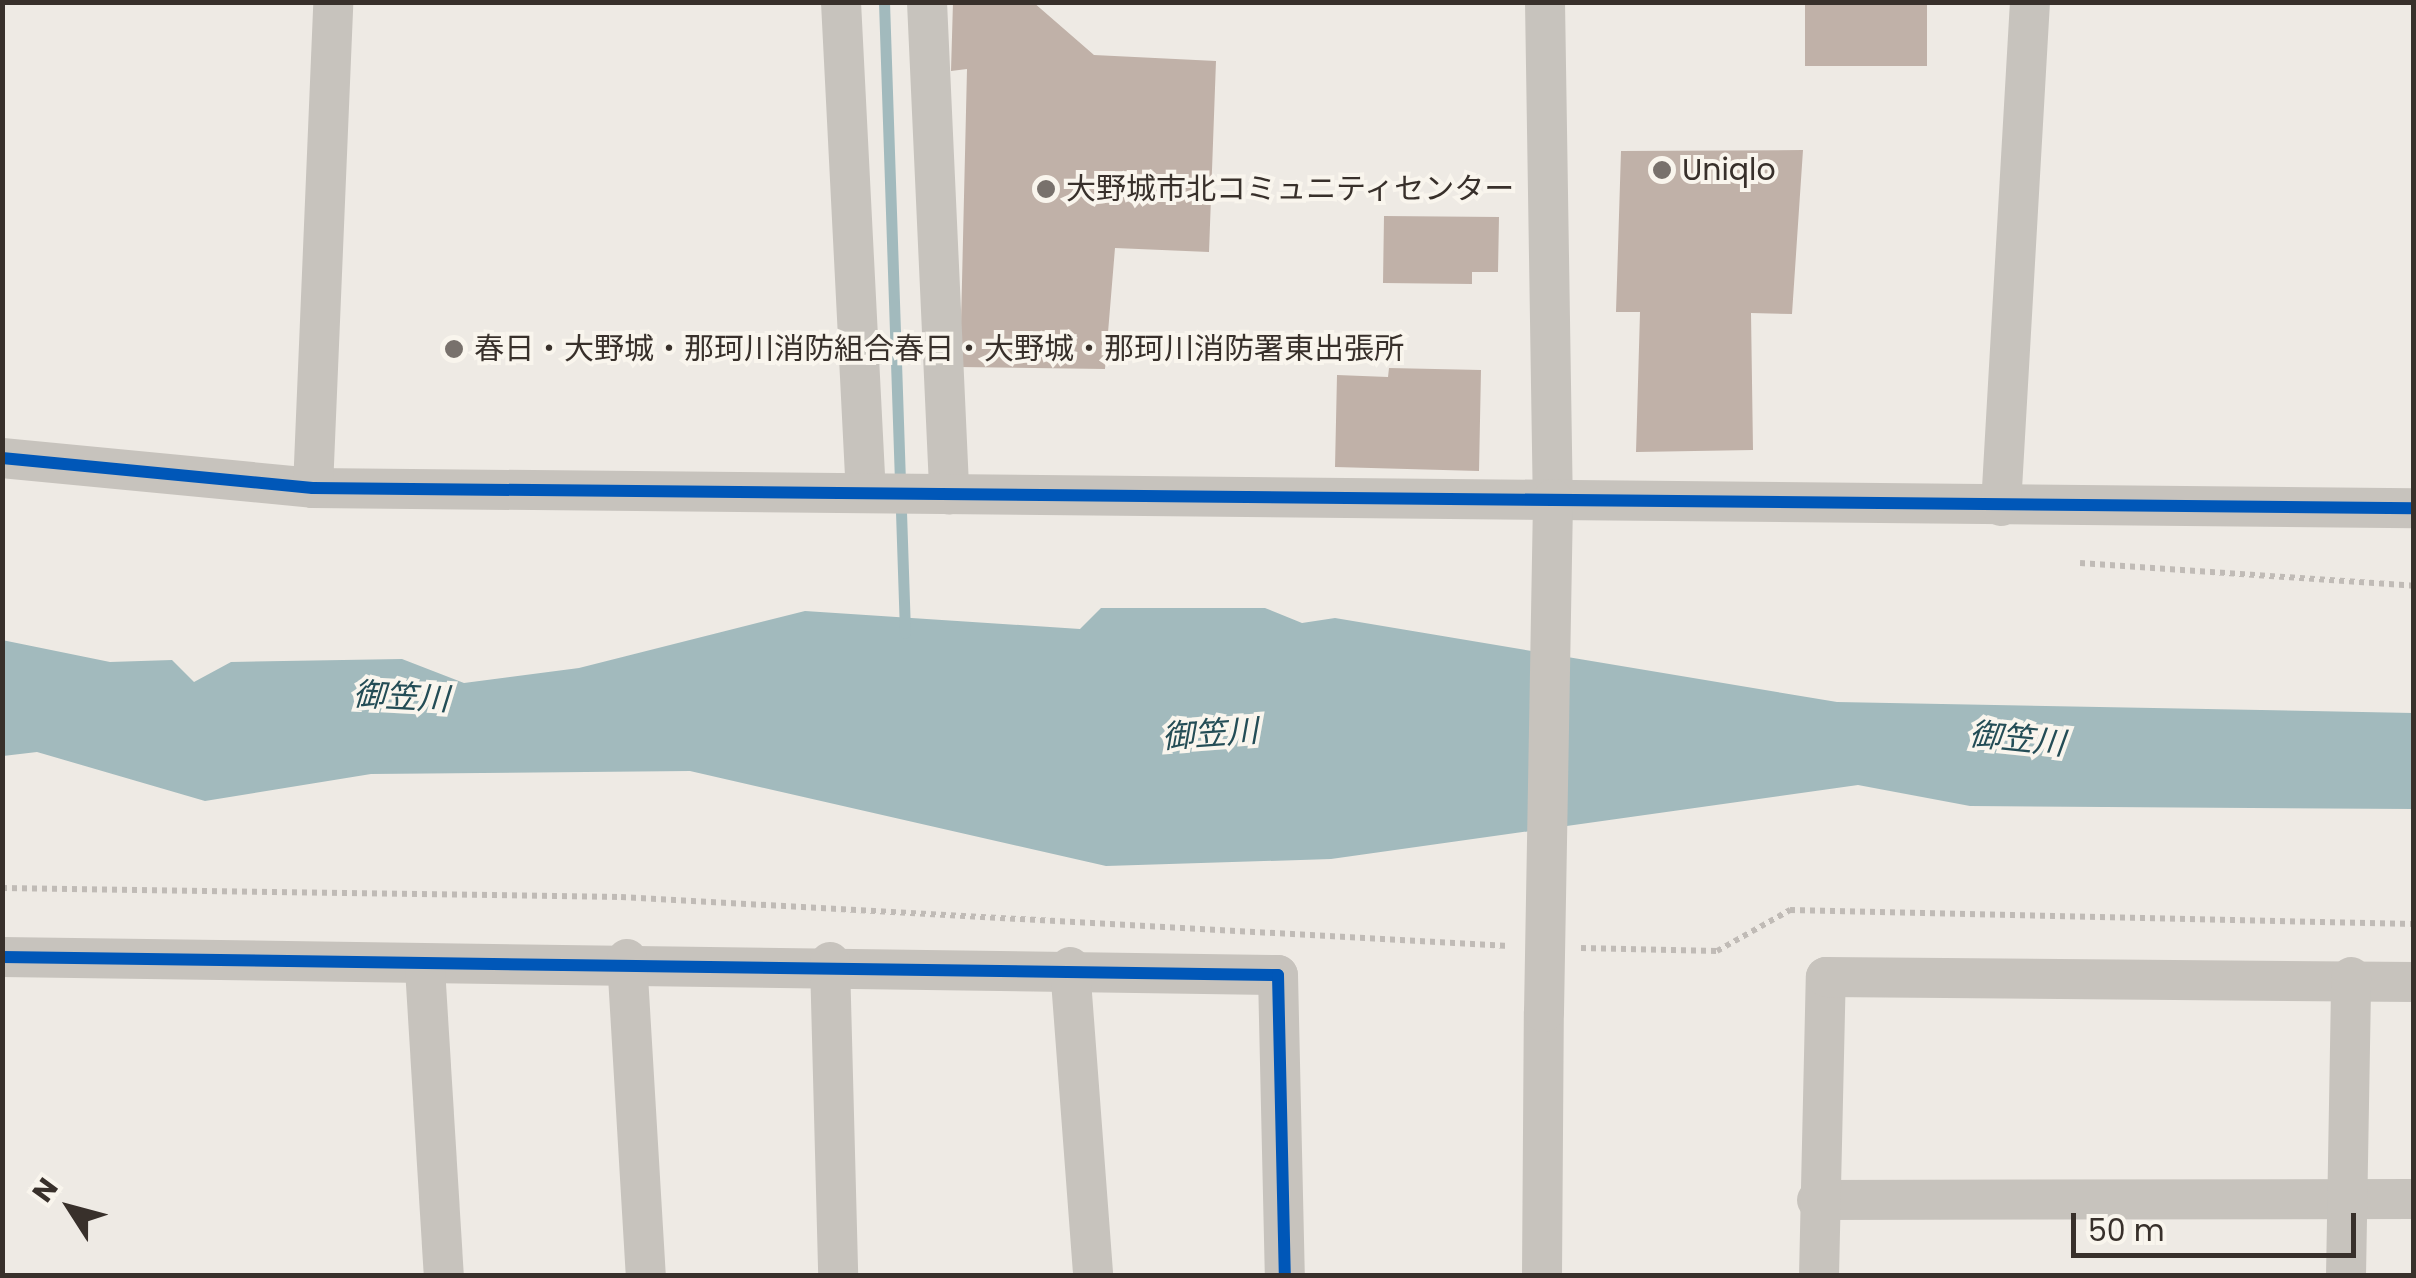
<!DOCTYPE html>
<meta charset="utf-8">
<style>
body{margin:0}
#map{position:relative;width:2416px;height:1278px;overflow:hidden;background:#eeeae4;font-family:Poppins,"Noto Sans JP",sans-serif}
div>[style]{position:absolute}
.water>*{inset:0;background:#a2babd}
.stream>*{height:11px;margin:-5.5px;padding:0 5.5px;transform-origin:5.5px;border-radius:5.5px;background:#a2babd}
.building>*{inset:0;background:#c0b1a8;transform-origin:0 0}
.path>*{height:6px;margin-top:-3px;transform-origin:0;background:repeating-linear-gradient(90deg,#c0bbb6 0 5px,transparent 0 10px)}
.minor>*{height:40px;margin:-20px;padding:0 20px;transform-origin:20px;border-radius:20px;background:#c7c3bd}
.minor-bridge>*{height:40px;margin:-20px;padding:0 20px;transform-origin:20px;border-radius:20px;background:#c7c3bd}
.cycleway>*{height:12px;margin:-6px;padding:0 6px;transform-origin:6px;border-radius:6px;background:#0057b8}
.dots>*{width:28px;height:28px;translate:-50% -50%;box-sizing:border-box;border:5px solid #f9f5ed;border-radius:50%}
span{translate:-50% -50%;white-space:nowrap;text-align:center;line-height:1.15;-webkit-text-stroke:8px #f9f5ed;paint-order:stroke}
.poi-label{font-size:30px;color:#38302b}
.left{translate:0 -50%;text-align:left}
.water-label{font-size:32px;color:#244d56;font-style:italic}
.frame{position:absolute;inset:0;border:5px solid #38302b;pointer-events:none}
.north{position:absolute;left:20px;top:1158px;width:100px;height:100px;-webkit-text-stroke:8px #f9f5ed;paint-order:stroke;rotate:306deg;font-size:28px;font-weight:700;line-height:40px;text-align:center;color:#38302b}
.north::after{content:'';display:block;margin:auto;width:35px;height:45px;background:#38302b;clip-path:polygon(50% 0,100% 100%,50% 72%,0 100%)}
.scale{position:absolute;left:2071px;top:1213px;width:285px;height:45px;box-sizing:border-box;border:5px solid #38302b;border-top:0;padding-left:12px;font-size:30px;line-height:35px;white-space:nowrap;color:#38302b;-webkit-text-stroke:8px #f9f5ed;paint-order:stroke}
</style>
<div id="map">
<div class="water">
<div style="clip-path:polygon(1101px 608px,1265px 608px,1302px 623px,1335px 618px,1837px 702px,2413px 713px,2413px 809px,1970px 806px,1858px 785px,1331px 859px,1106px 866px,690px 771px,371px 774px,205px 801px,37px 752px,3px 756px,2px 640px,110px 662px,172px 660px,194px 682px,231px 662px,402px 659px,464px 683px,579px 668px,805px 611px,1080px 629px)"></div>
</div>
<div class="stream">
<div style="left:884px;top:2px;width:631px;rotate:88.09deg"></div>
</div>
<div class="building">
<div style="clip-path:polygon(953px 2px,1033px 2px,1094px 55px,1216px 61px,1209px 252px,1115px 248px,1105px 369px,960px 367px,967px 69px,951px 71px)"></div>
<div style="left:1805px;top:2px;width:122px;height:64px"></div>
<div style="clip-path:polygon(1803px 150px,1792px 314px,1751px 313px,1753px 450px,1636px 452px,1640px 312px,1616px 312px,1621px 151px)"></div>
<div style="clip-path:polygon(1384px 216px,1499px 217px,1498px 272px,1472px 272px,1472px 284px,1383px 283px)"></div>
<div style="clip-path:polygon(1389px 368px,1481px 370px,1479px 471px,1335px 467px,1337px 375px,1388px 377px)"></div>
</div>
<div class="path">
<div style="left:2080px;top:563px;width:335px;rotate:3.9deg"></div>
<div style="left:2px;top:888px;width:619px;rotate:0.83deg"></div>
<div style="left:621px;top:897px;width:889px;rotate:3.16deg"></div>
<div style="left:1581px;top:948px;width:136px;rotate:1.3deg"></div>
<div style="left:1717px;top:951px;width:84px;rotate:-29.3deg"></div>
<div style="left:1790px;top:910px;width:624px;rotate:1.29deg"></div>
</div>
<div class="minor">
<div style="left:841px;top:2px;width:489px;rotate:87.1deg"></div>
<div style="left:927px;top:2px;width:493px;rotate:87.4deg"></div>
<div style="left:1545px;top:2px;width:497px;rotate:89.1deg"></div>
<div style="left:2px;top:458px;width:312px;rotate:5.5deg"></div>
<div style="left:313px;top:488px;width:2101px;rotate:0.55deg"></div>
<div style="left:313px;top:488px;width:486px;rotate:-87.6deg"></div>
<div style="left:2001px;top:506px;width:505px;rotate:-86.71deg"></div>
<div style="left:2px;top:957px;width:1276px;rotate:0.81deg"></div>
<div style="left:1278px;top:975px;width:301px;rotate:88.7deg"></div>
<div style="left:627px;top:959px;width:318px;rotate:86.6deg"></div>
<div style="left:830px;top:962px;width:314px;rotate:88.5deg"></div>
<div style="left:1070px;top:967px;width:310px;rotate:85.7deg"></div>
<div style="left:425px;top:968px;width:309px;rotate:86.5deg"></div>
<div style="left:1817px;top:1200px;width:597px;rotate:-0.1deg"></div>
<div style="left:1542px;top:1276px;width:264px;rotate:-89.6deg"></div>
<div style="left:1819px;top:1276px;width:299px;rotate:-88.7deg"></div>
<div style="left:1826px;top:977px;width:588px;rotate:0.49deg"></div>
<div style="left:2346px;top:1276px;width:299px;rotate:-89deg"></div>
</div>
<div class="minor-bridge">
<div style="left:1544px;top:1012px;width:513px;rotate:-88.99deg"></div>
</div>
<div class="cycleway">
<div style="left:2px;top:458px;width:312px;rotate:5.5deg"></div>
<div style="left:313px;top:488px;width:2101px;rotate:0.55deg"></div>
<div style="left:2px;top:957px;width:1276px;rotate:0.81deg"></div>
<div style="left:1278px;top:975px;width:301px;rotate:88.7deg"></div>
</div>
<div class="dots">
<div style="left:1662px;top:170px;background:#78716c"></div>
<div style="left:1046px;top:189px;background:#78716c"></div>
<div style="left:454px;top:349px;background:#78716c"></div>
</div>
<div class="poi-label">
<span class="left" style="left:1682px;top:170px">Uniqlo</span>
<span class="left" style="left:1066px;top:189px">大野城市北コミュニティセンター</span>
<span class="left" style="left:474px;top:349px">春日・大野城・那珂川消防組合春日・大野城・那珂川消防署東出張所</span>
</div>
<div class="water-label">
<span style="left:401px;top:697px;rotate:3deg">御笠川</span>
<span style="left:1210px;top:734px;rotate:-4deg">御笠川</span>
<span style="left:2017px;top:739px;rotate:6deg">御笠川</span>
</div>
<div class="frame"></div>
<div class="north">N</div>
<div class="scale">50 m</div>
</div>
